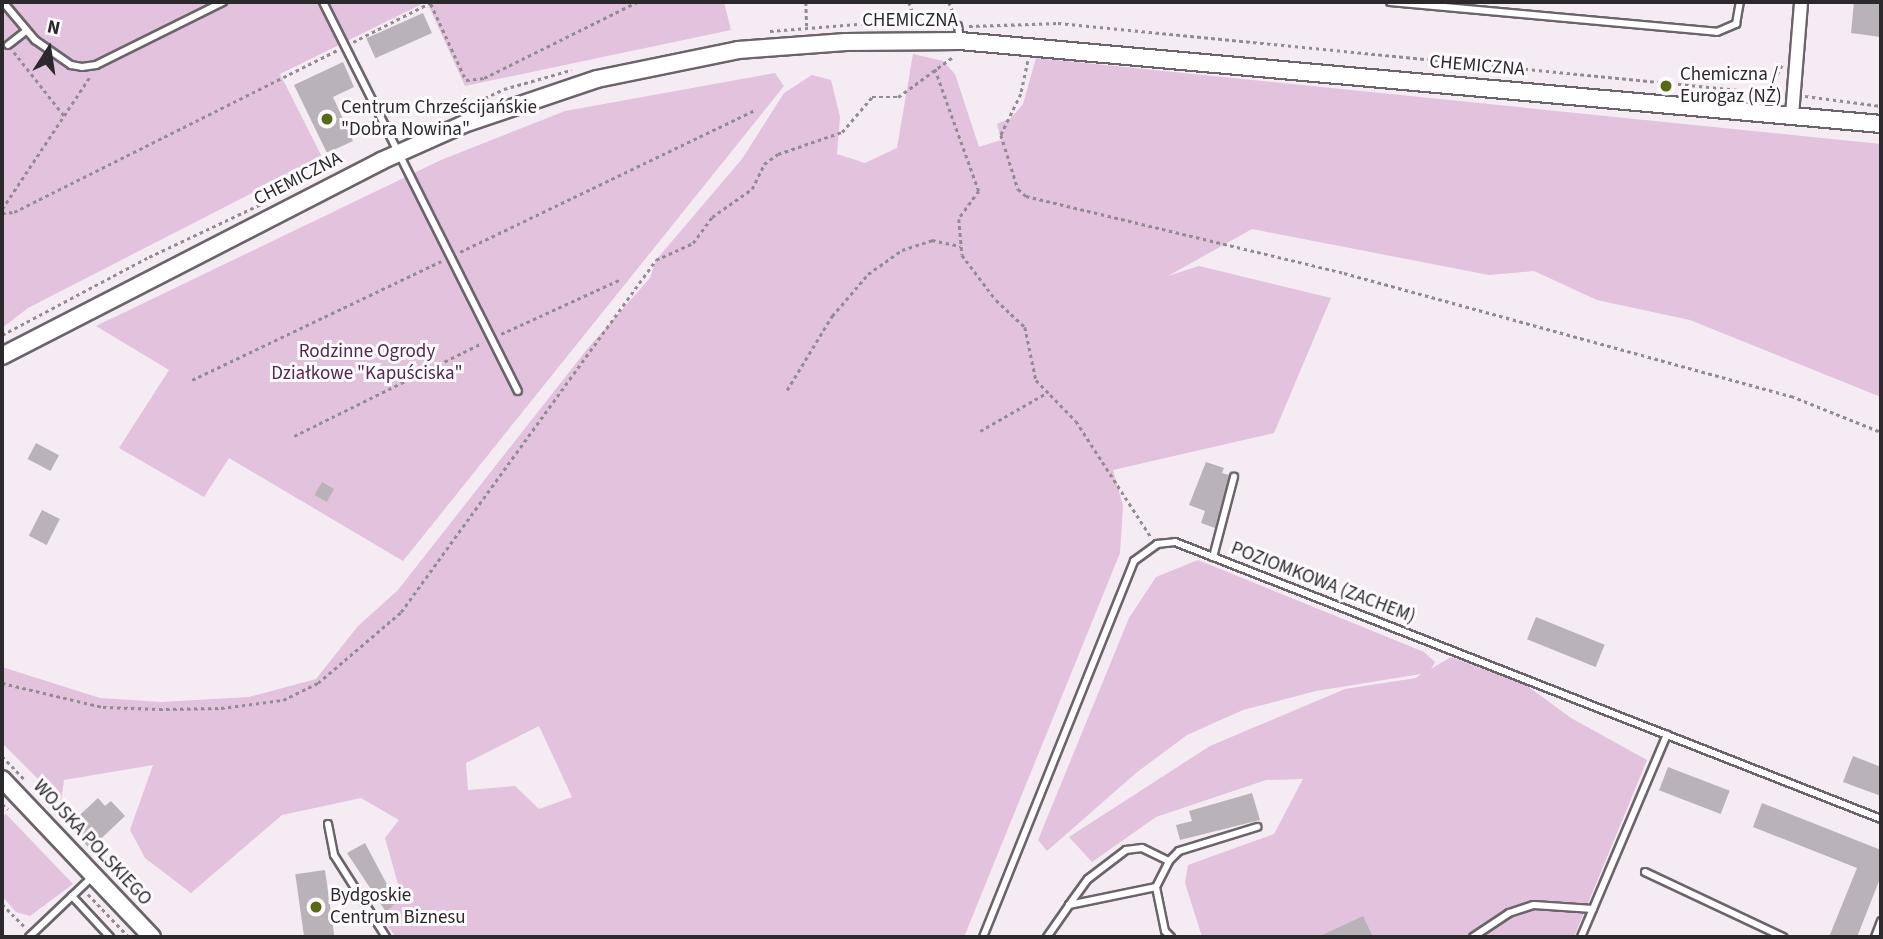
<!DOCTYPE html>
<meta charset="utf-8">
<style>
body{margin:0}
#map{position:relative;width:1883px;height:939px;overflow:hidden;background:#f4ebf3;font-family:"Source Sans 3",sans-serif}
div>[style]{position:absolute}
.green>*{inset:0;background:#e2c2dd}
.building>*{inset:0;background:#bab2b9;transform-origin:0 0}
.path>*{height:2.5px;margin-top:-1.25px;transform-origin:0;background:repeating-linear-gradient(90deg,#928c92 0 3.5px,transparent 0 7px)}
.roads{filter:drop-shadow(2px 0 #6b646a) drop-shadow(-2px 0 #6b646a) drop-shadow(0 2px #6b646a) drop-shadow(0 -2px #6b646a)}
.lane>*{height:6px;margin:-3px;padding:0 3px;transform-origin:3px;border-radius:3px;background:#fff}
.street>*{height:12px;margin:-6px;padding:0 6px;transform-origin:6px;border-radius:6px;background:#fff}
.secondary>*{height:16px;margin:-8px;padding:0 8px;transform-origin:8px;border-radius:8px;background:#fff}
.dots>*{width:19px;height:19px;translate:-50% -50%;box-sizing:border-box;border:4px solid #fefbfe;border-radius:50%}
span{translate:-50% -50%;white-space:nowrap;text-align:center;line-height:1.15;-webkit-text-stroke:6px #fefbfe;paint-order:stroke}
.street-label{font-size:19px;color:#2c292c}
.poi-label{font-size:19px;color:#2c292c}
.left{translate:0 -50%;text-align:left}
.park-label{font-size:19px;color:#53274f}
.frame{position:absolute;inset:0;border:4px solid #2c292c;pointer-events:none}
.north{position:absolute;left:14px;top:14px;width:70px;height:70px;-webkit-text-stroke:5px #fefbfe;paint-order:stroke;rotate:12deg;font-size:19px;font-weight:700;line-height:28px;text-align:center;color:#2c292c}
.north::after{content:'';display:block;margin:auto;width:24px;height:32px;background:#2c292c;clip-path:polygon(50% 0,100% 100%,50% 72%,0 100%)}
</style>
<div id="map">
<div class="green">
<div style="clip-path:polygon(2px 2px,426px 2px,280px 74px,322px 157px,28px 308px,2px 328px)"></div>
<div style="clip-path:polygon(427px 2px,724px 2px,731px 30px,465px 86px)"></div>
<div style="clip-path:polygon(evenodd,913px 54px,943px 61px,955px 74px,979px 147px,1001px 140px,997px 124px,1011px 118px,1023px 104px,1036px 58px,1881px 144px,1881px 397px,1690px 320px,1597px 300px,1534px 271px,1489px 275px,1252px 229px,1168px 276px,1199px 266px,1331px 298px,1274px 433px,1113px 470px,1123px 506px,1120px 553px,964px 937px,396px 937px,387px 925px,386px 912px,402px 898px,385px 838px,399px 820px,361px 798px,282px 815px,191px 893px,145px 858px,130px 830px,153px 765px,64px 780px,61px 802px,2px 743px,2px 667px,100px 698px,161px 702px,249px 697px,316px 679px,358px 626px,398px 590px,588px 348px,650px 278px,656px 260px,742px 159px,784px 93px,812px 75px,831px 80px,840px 117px,837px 154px,865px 163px,897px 148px,913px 54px,539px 726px,572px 797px,539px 809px,515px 786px,468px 790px,466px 763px,539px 726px)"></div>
<div style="clip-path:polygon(775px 73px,784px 86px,403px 561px,229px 458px,204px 497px,119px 448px,169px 370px,96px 326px,441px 160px,565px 111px)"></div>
<div style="clip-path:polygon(1198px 560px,1424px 652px,1435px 662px,1431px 669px,1451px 657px,1526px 685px,1571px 718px,1647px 760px,1574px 937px,1202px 937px,1185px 883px,1188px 865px,1274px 834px,1303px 779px,1266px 780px,1156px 817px,1092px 862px,1069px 837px,1210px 746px,1345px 689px,1416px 678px,1421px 674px,1316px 691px,1243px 710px,1187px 735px,1136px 773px,1047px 851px,1038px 840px,1129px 618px,1156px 577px)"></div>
<div style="clip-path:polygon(6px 814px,73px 884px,30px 916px,16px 912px,2px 896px,2px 817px)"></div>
</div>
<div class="building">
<div style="clip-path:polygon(1854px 2px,1881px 2px,1881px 37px,1851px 33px)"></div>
<div style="left:423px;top:13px;width:22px;height:62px;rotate:66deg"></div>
<div style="clip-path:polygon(343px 62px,354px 87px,333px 97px,353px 141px,327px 153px,294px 85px)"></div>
<div style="left:36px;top:443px;width:26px;height:18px;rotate:28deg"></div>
<div style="clip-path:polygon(1206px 462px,1224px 468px,1222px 473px,1229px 475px,1215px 528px,1201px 523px,1205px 511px,1189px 505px)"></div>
<div style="left:322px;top:482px;width:14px;height:15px;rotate:30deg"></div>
<div style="left:42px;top:510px;width:20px;height:29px;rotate:27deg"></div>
<div style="left:1536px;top:617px;width:74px;height:24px;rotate:22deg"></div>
<div style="clip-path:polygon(1853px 756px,1881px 767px,1881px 796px,1843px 782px)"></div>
<div style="left:1668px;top:767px;width:66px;height:25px;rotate:21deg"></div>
<div style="clip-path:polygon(1252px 793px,1260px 820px,1180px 840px,1176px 825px,1192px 821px,1189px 811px)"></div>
<div style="clip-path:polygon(98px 798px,105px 806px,111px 801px,125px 816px,90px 849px,68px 826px)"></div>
<div style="clip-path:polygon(1762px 803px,1881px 850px,1881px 876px,1857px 937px,1829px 937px,1857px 868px,1753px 827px)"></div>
<div style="clip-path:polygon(365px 843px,391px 892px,396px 888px,402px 898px,386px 912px,347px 853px)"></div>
<div style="left:325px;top:870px;width:68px;height:30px;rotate:82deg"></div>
<div style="clip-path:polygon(1363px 916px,1373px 937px,1318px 937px)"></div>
</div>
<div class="path">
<div style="left:806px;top:2px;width:24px;rotate:88deg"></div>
<div style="left:909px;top:2px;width:21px;rotate:71deg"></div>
<div style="left:949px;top:2px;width:17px;rotate:69deg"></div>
<div style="left:431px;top:4px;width:84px;rotate:65.3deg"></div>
<div style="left:466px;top:80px;width:18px;rotate:-6deg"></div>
<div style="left:484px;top:78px;width:171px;rotate:-26.4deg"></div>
<div style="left:969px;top:26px;width:89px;rotate:-1.9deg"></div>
<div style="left:1058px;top:23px;width:726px;rotate:5.61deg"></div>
<div style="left:770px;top:31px;width:125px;rotate:-4.6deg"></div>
<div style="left:895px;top:21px;width:49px;rotate:4.7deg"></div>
<div style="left:353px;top:42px;width:89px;rotate:-26.9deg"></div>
<div style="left:14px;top:52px;width:84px;rotate:51.8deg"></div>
<div style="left:1028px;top:61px;width:34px;rotate:102deg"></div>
<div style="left:1021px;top:94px;width:46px;rotate:116deg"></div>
<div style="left:1001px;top:135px;width:57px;rotate:72.5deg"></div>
<div style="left:1018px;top:189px;width:11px;rotate:41deg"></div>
<div style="left:1026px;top:196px;width:327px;rotate:13.6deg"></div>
<div style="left:1344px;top:273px;width:464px;rotate:15.4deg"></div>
<div style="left:1791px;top:396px;width:97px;rotate:21.8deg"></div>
<div style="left:935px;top:69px;width:130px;rotate:70.2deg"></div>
<div style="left:979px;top:191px;width:34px;rotate:126deg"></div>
<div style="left:959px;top:219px;width:36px;rotate:85deg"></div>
<div style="left:962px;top:255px;width:56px;rotate:52.9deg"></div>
<div style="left:996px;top:300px;width:40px;rotate:43deg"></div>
<div style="left:1025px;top:327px;width:54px;rotate:78.3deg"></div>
<div style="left:1036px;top:380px;width:57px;rotate:45.7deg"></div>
<div style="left:1076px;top:421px;width:138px;rotate:57.1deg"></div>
<div style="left:1767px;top:93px;width:32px;rotate:-62deg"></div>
<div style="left:1805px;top:96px;width:77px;rotate:7.5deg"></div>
<div style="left:472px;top:104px;width:35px;rotate:-25deg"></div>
<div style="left:504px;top:89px;width:70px;rotate:-15.8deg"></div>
<div style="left:2px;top:209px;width:161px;rotate:-56.4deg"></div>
<div style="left:2px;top:213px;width:12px;rotate:-5deg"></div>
<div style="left:14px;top:212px;width:362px;rotate:-26.6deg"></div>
<div style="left:460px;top:252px;width:327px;rotate:-25.7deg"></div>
<div style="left:501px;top:334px;width:130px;rotate:-24.6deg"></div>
<div style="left:2px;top:335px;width:166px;rotate:-28deg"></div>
<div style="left:149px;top:257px;width:126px;rotate:-25.3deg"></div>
<div style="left:192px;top:380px;width:276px;rotate:-25.5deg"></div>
<div style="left:787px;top:390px;width:87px;rotate:-58.7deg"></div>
<div style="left:832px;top:316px;width:55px;rotate:-49.4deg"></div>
<div style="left:868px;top:274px;width:42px;rotate:-35.2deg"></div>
<div style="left:902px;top:250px;width:32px;rotate:-18deg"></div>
<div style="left:932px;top:240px;width:29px;rotate:12deg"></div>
<div style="left:980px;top:431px;width:78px;rotate:-29.8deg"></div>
<div style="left:294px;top:436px;width:210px;rotate:-26.3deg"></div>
<div style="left:2px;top:683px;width:104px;rotate:13.4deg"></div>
<div style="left:103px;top:707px;width:56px;rotate:2deg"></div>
<div style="left:159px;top:709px;width:62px;rotate:-0.9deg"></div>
<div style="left:221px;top:708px;width:63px;rotate:-7.4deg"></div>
<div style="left:283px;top:700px;width:39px;rotate:-26deg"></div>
<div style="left:318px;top:683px;width:109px;rotate:-40.5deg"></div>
<div style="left:401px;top:612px;width:435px;rotate:-54.1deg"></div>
<div style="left:656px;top:260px;width:41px;rotate:-24.7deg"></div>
<div style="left:693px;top:243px;width:32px;rotate:-54deg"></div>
<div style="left:712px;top:217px;width:49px;rotate:-35deg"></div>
<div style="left:752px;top:189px;width:28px;rotate:-64deg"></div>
<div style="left:764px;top:164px;width:17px;rotate:-36deg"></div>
<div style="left:778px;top:154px;width:68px;rotate:-19deg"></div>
<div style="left:842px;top:132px;width:46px;rotate:-49.4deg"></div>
<div style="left:872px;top:97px;width:26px"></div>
<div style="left:898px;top:97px;width:69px;rotate:-36.2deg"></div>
<div style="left:2px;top:756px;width:32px;rotate:46deg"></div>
<div style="left:2px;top:804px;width:8px;rotate:40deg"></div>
<div style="left:88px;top:894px;width:59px;rotate:46.4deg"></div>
<div style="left:2px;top:904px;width:31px;rotate:45deg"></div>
</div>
<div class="roads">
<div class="lane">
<div style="left:3px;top:2px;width:50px;rotate:49.9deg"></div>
<div style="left:35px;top:40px;width:44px;rotate:34.8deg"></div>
<div style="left:71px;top:65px;width:11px;rotate:10deg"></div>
<div style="left:82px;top:67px;width:14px;rotate:-8deg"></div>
<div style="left:96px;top:65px;width:142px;rotate:-26.4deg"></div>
<div style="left:323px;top:2px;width:435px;rotate:63.4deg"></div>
<div style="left:1390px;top:2px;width:328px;rotate:5.2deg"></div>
<div style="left:1717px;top:32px;width:21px;rotate:-23deg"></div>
<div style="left:1736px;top:24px;width:22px;rotate:-80deg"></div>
<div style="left:958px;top:26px;width:15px;rotate:82deg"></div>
<div style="left:8px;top:45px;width:23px;rotate:-38deg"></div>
<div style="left:1213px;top:557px;width:83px;rotate:-75.3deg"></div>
<div style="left:328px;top:824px;width:32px;rotate:79deg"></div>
<div style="left:334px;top:855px;width:97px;rotate:57.6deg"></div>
<div style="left:1645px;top:872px;width:153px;rotate:25.2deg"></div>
<div style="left:72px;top:896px;width:56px;rotate:47.2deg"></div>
<div style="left:1069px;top:905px;width:32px;rotate:-54deg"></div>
<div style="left:1088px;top:879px;width:48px;rotate:-37.3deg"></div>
<div style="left:1126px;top:850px;width:16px;rotate:-7deg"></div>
<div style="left:1142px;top:848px;width:30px;rotate:26deg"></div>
<div style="left:29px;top:937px;width:88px;rotate:-43.6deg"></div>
<div style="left:983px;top:937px;width:405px;rotate:-68.1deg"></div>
<div style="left:1134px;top:561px;width:29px;rotate:-36deg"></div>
<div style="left:1157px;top:544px;width:18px;rotate:-6deg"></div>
<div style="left:1175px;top:542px;width:758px;rotate:21.42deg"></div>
<div style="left:1047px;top:937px;width:39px;rotate:-55deg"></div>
<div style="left:1069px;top:905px;width:89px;rotate:-11.7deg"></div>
<div style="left:1171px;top:937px;width:8px;rotate:-135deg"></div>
<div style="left:1165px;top:931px;width:45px;rotate:-101.6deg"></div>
<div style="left:1156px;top:887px;width:29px;rotate:-63deg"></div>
<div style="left:1169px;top:861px;width:14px;rotate:-45deg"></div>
<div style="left:1179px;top:851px;width:82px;rotate:-17.1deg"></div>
<div style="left:1473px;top:937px;width:43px;rotate:-33.7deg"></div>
<div style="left:1509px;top:913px;width:26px;rotate:-18deg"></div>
<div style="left:1534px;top:905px;width:59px;rotate:3.9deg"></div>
<div style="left:1581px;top:937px;width:220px;rotate:-67deg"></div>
<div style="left:1875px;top:937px;width:17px;rotate:-69deg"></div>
</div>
<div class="street">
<div style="left:1792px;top:115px;width:113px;rotate:-85.4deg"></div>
</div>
<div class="secondary">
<div style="left:2px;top:356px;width:426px;rotate:-27.2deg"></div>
<div style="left:381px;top:161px;width:91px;rotate:-24deg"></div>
<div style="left:464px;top:124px;width:140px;rotate:-18.7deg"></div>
<div style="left:597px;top:79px;width:144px;rotate:-11.6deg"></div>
<div style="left:738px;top:50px;width:108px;rotate:-4.2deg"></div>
<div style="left:846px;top:42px;width:114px;rotate:-0.5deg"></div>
<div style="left:960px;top:41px;width:925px;rotate:5.15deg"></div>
<div style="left:2px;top:779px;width:218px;rotate:46.5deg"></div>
</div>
</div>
<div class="dots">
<div style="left:1666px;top:86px;background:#596a15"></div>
<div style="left:327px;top:119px;background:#596a15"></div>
<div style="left:316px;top:907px;background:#596a15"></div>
</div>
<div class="street-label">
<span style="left:910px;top:21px">CHEMICZNA</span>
<span style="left:1477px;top:66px;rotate:5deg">CHEMICZNA</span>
<span style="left:298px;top:179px;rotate:-27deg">CHEMICZNA</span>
<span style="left:1323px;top:583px;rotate:21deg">POZIOMKOWA (ZACHEM)</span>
<span style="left:92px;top:843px;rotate:47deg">WOJSKA POLSKIEGO</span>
</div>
<div class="poi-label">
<span class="left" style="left:1680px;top:86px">Chemiczna /<br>Eurogaz (NŻ)</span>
<span class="left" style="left:341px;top:119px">Centrum Chrześcijańskie<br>"Dobra Nowina"</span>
<span class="left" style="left:330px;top:907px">Bydgoskie<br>Centrum Biznesu</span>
</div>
<div class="park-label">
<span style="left:367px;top:363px">Rodzinne Ogrody<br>Działkowe "Kapuściska"</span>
</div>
<div class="frame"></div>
<div class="north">N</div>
</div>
